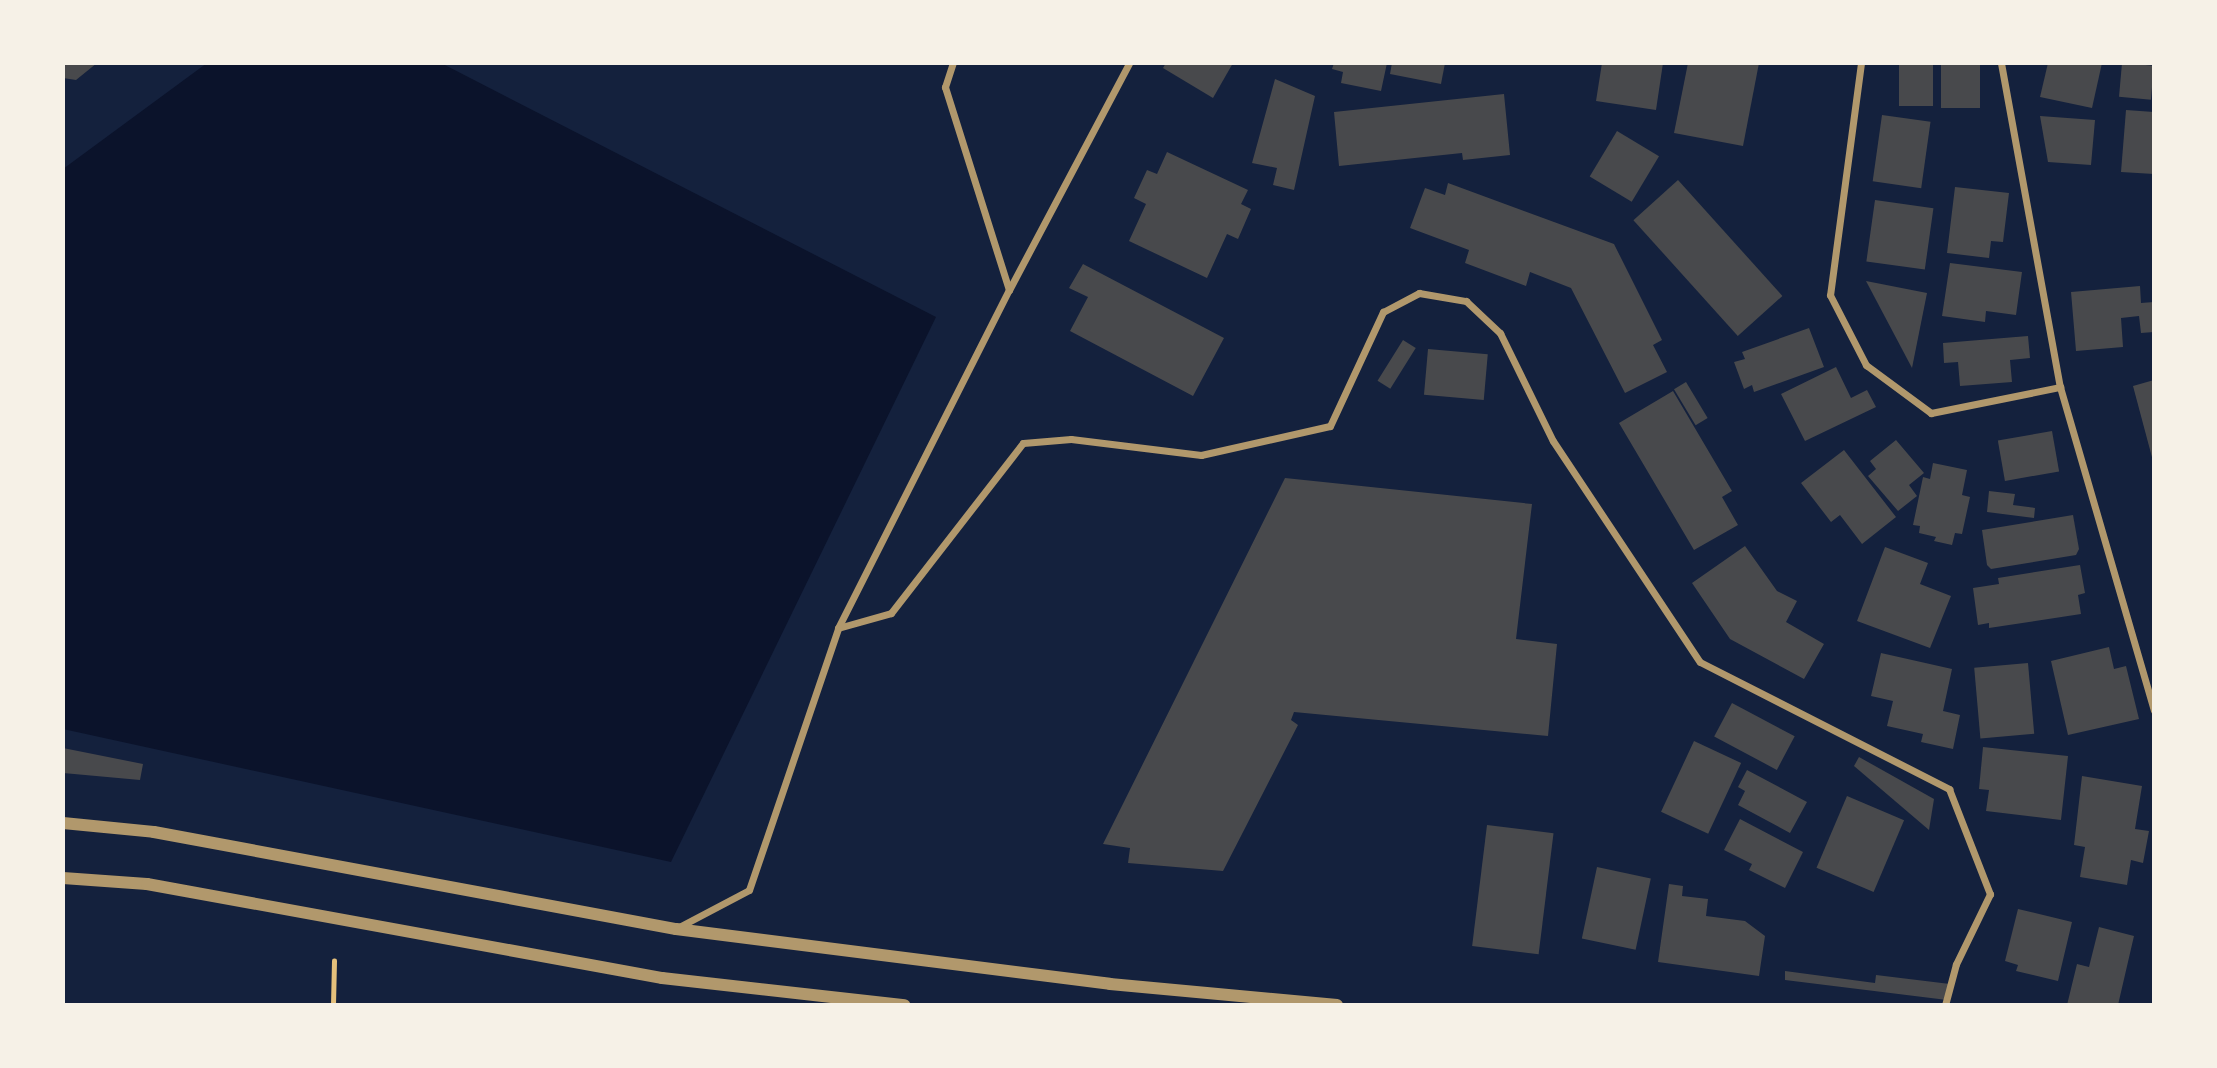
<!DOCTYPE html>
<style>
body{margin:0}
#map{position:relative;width:2217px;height:1068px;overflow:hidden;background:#14213d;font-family:Commissioner,sans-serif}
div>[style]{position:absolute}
.water>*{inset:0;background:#0b132b}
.building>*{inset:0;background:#48494c;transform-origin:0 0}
.path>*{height:4.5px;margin:-2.25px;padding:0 2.25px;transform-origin:2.25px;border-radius:2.25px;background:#e5c07b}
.minor>*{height:7px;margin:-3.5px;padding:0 3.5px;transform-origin:3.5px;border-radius:3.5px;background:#b1986c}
.tertiary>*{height:12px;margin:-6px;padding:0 6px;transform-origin:6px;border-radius:6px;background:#b1986c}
span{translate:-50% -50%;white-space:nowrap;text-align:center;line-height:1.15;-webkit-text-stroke:7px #f6f1e7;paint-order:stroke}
.frame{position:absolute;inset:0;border:65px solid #f6f1e7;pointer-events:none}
</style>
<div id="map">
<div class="water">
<div style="clip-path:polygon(207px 63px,441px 63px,936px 317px,671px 862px,63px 729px,63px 169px)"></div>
</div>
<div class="building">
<div style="clip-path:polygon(63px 63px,97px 63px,76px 80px,63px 78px)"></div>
<div style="clip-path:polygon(1166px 63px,1233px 63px,1213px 98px,1163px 68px)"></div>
<div style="clip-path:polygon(1334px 63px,1387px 63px,1381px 91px,1341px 83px,1343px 72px,1332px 69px)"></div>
<div style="clip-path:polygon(1392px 63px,1445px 63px,1441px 84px,1390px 74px)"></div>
<div style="clip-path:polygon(1602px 63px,1663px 63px,1656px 110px,1596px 101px)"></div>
<div style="clip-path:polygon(1688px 63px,1759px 63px,1743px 146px,1674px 133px)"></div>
<div style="left:1899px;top:63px;width:34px;height:43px"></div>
<div style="left:1941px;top:63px;width:39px;height:45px"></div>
<div style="clip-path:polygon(2048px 63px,2102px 63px,2092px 108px,2040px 97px)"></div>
<div style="left:2122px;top:63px;width:32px;height:34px;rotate:5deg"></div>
<div style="clip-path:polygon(1275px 79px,1315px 96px,1294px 190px,1273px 185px,1277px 168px,1252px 163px)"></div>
<div style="clip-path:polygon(1504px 94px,1510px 155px,1463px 160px,1462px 153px,1339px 166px,1334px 112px)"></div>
<div style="clip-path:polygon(2126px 110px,2154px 112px,2154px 174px,2121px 172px)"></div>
<div style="left:1882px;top:115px;width:49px;height:67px;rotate:8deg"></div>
<div style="clip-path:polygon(2040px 116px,2095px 120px,2091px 165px,2048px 162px)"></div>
<div style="left:1617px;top:131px;width:49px;height:53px;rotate:31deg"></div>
<div style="clip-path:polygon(1167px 152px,1248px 190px,1241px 204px,1251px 209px,1238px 239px,1227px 234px,1207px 278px,1129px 241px,1146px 204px,1134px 198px,1147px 170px,1157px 174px)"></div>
<div style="left:1678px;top:180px;width:156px;height:60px;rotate:48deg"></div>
<div style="clip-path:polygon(1448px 183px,1614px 244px,1662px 340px,1653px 345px,1667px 372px,1625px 393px,1571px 288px,1530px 272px,1526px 286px,1465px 263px,1469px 250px,1410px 228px,1425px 188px,1445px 195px)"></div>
<div style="clip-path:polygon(1955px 187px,2009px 193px,2003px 242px,1991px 241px,1989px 258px,1947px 253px)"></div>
<div style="left:1875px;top:200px;width:59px;height:62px;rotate:8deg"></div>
<div style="clip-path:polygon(1950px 263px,2022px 272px,2016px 315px,1986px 311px,1985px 322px,1942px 316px)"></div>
<div style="clip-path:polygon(1083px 264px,1224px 338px,1193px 396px,1070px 331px,1088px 297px,1069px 288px)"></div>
<div style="clip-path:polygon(1866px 281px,1927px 293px,1912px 368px)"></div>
<div style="clip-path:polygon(2140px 286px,2141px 303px,2154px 302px,2154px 332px,2141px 333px,2139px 316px,2121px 318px,2123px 347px,2076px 351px,2071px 292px)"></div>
<div style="clip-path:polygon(1809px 328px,1824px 367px,1754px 392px,1752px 385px,1744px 389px,1734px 362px,1745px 359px,1742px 352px)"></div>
<div style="clip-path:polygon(2028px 336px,2030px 358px,2010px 360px,2012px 382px,1960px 386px,1958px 362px,1944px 363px,1943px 343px)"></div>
<div style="left:1403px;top:340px;width:15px;height:48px;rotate:32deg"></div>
<div style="left:1428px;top:349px;width:60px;height:46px;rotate:5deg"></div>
<div style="clip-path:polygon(1836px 367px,1851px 398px,1867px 390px,1876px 407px,1805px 441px,1781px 394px)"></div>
<div style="clip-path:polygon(2154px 380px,2154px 460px,2153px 461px,2133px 386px)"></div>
<div style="left:1686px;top:382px;width:42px;height:14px;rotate:59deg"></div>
<div style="clip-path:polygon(1673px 391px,1732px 491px,1722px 497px,1738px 525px,1694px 550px,1619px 423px)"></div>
<div style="left:2052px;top:431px;width:41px;height:55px;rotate:80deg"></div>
<div style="clip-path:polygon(1896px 440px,1924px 473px,1909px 485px,1917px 496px,1898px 511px,1868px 476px,1876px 469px,1870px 461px)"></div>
<div style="clip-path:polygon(1844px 450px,1896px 517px,1862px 544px,1840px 515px,1831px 522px,1801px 483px)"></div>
<div style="clip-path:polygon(1933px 463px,1967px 470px,1962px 495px,1970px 497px,1962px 534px,1955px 533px,1952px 545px,1934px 541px,1936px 537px,1919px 533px,1920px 526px,1913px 525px,1923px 477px,1930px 479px)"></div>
<div style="clip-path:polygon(1285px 478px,1532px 504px,1516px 639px,1557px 644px,1548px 736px,1294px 712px,1291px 720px,1298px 725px,1223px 871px,1128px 863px,1130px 848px,1103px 844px)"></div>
<div style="clip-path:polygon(1989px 491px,2015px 494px,2013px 505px,2035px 508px,2034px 518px,1987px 512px)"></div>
<div style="clip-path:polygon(2073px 515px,2079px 549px,2076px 555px,1991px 569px,1987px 565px,1982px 530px)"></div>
<div style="clip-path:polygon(1745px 546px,1777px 591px,1797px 601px,1786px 622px,1824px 644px,1804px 679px,1730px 639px,1692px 583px)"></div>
<div style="clip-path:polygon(1885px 547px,1928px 563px,1920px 584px,1951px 596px,1930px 648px,1857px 621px)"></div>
<div style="clip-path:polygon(2080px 565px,2085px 593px,2078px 595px,2081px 614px,1989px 628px,1989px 623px,1978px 625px,1973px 588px,1999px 584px,1998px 578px)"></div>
<div style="clip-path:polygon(2109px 647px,2114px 669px,2126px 666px,2139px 719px,2068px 735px,2051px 661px)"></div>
<div style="clip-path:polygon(1881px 653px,1952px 669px,1943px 711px,1960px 715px,1953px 749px,1921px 742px,1923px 734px,1887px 726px,1893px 701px,1871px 696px)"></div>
<div style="left:2028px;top:663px;width:71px;height:54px;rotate:85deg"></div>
<div style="left:1732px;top:703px;width:71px;height:38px;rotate:28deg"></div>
<div style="left:1694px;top:741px;width:52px;height:78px;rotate:25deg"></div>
<div style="clip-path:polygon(1983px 747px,2068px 756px,2061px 820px,1986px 811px,1989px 790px,1979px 789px)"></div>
<div style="clip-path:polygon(63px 748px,143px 764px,140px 780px,63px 773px)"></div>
<div style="clip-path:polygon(1859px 757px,1934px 799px,1929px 830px,1854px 766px)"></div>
<div style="clip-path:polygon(1747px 770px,1807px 802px,1790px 833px,1738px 805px,1745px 791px,1738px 787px)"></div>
<div style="clip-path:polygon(2082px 776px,2142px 786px,2135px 829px,2149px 831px,2143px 863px,2131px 860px,2127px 885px,2080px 877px,2085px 847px,2074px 845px)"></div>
<div style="left:1847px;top:796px;width:62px;height:78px;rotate:23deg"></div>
<div style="clip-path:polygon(1740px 819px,1803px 852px,1785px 888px,1749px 870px,1752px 864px,1724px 850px)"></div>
<div style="left:1487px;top:825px;width:67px;height:122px;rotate:7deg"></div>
<div style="left:1597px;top:867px;width:55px;height:73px;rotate:12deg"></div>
<div style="clip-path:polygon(1669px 884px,1683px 886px,1682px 896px,1708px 899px,1706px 916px,1745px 921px,1765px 936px,1759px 976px,1658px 962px)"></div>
<div style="clip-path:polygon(2018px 909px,2072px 922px,2058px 981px,2016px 971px,2018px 965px,2005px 961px)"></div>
<div style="clip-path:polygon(2099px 927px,2134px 936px,2118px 1005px,2067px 1005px,2077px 964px,2089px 967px)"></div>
<div style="clip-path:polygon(1785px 971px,1875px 983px,1876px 975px,1950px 984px,1947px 1000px,1785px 980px)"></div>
</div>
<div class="path">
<div style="left:333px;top:1005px;width:44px;rotate:-88.7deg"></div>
</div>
<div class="minor">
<div style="left:1861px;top:63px;width:234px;rotate:97.6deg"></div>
<div style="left:1830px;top:295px;width:79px;rotate:62.8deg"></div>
<div style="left:1866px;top:365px;width:81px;rotate:36.4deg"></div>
<div style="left:1931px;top:413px;width:132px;rotate:-11.4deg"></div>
<div style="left:2001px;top:63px;width:329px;rotate:79.7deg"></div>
<div style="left:2060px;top:387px;width:337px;rotate:73.8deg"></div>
<div style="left:1009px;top:290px;width:257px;rotate:-62.1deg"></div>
<div style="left:838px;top:628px;width:55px;rotate:-15.8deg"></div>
<div style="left:891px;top:613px;width:215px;rotate:-52.2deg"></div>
<div style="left:1023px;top:443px;width:48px;rotate:-4.8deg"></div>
<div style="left:1071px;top:439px;width:131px;rotate:7deg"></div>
<div style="left:1201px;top:455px;width:132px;rotate:-12.7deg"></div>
<div style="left:1330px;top:426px;width:126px;rotate:-65.1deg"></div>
<div style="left:1383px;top:312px;width:41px;rotate:-27.8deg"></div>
<div style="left:1419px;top:293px;width:48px;rotate:9.7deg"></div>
<div style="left:1466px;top:301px;width:47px;rotate:43.3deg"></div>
<div style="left:1500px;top:333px;width:120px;rotate:63.9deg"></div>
<div style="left:1553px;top:441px;width:265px;rotate:56.4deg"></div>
<div style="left:1700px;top:662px;width:280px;rotate:27deg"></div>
<div style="left:1949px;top:789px;width:113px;rotate:68.7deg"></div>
<div style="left:1990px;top:894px;width:78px;rotate:115.9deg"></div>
<div style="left:1956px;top:964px;width:42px;rotate:105deg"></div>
<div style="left:677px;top:928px;width:81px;rotate:-27.8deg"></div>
<div style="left:749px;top:890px;width:277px;rotate:-71.2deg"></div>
<div style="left:838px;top:628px;width:379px;rotate:-63.2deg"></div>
<div style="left:1009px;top:290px;width:213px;rotate:-107.5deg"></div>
<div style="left:945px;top:87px;width:25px;rotate:-72deg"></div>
</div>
<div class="tertiary">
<div style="left:63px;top:823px;width:91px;rotate:5.6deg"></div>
<div style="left:154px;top:832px;width:531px;rotate:10.53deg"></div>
<div style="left:676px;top:929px;width:437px;rotate:7.2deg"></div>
<div style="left:1110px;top:984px;width:228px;rotate:5.3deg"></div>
<div style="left:63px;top:878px;width:84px;rotate:4.1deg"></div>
<div style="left:147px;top:884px;width:524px;rotate:10.34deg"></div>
<div style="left:662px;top:978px;width:244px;rotate:6.4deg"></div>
</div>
<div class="frame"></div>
</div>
